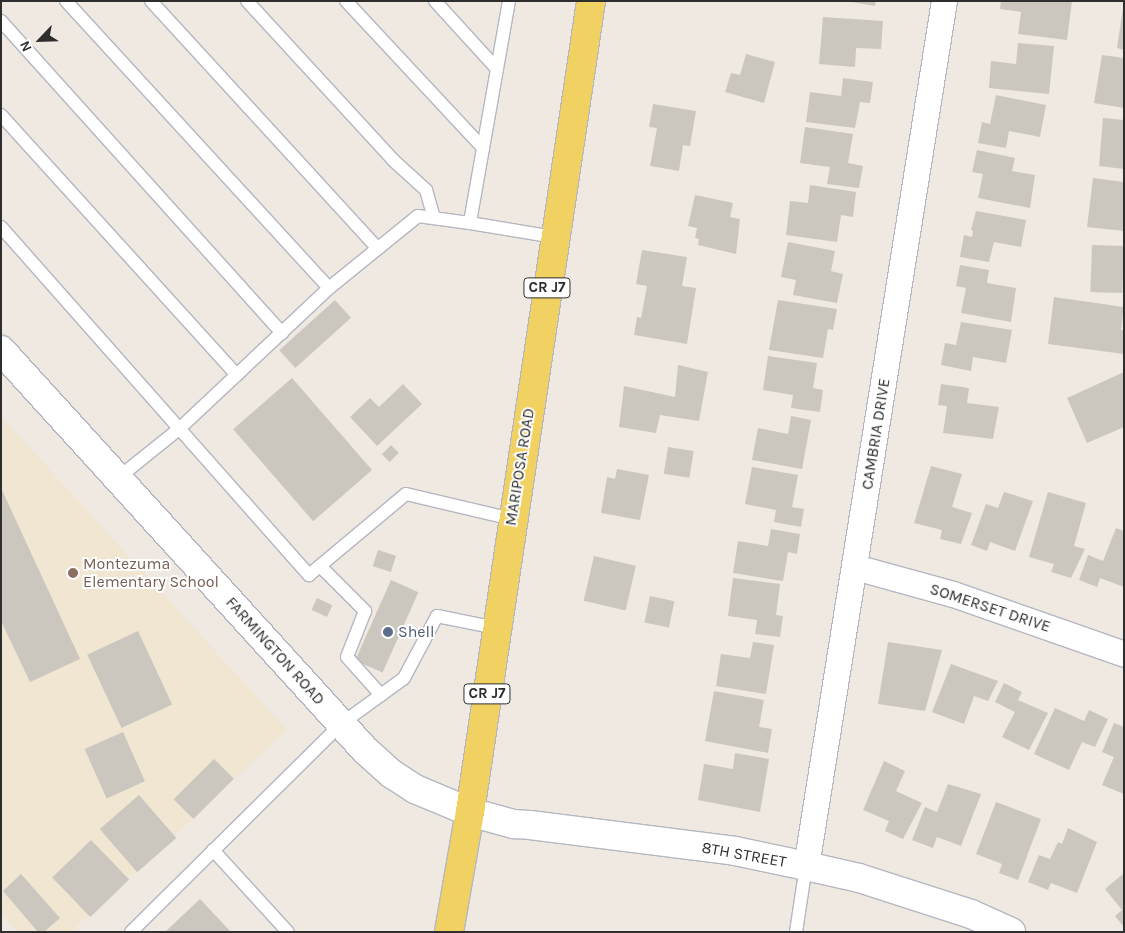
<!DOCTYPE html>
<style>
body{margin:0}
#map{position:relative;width:1125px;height:933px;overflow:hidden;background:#efe9e1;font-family:Karla,sans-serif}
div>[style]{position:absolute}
.education>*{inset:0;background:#f0e6d1}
.building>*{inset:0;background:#cbc7bf;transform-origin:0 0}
.roads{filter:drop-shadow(1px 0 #b4b7c1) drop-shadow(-1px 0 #b4b7c1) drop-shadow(0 1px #b4b7c1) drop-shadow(0 -1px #b4b7c1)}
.lane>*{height:12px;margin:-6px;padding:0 6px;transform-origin:6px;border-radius:6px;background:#fff}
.street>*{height:25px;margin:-12.5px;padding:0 12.5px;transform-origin:12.5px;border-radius:12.5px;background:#fff}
.secondary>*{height:28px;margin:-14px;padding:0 14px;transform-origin:14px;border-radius:14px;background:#fff}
.primary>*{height:28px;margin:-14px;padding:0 14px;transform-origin:14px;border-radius:14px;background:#f2d163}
.dots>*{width:14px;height:14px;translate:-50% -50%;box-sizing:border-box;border:2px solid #fff;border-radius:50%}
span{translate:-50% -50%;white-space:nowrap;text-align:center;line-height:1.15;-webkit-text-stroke:4px #fff;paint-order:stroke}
.shield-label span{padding:1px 4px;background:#fff;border:1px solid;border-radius:4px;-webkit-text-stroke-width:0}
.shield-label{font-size:15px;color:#2e2e2e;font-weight:700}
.street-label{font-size:16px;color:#2e2e2e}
.education-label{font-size:16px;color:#785e54}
.left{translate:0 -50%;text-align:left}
.service-label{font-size:16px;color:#4e5e75}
.frame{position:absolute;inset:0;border:2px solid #2e2e2e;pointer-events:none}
.north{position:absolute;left:15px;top:15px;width:50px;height:50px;-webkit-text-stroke:4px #fff;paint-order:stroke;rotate:246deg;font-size:14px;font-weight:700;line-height:20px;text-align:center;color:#2e2e2e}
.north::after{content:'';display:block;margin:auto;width:18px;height:22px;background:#2e2e2e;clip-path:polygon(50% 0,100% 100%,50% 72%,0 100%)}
</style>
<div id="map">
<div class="education">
<div style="clip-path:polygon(1px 416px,287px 730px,71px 932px,17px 932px,1px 914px)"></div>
</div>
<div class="building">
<div style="clip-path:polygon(846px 1px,876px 1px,875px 6px)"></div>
<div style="clip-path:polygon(1001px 1px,1072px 1px,1067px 40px,1018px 34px,1021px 12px,1000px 9px)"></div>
<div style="clip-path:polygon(1123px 8px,1124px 8px,1124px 50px,1117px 48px)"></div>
<div style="clip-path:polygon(823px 17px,883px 21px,881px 49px,856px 48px,855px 67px,819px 64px)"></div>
<div style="clip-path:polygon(1018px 43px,1054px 46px,1049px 94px,989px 88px,991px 61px,1016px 64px)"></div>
<div style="clip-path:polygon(746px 54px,775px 62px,764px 103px,725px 92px,731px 73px,740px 75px)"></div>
<div style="clip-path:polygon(1102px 55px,1124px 58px,1124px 108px,1094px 103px)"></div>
<div style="clip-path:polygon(843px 78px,873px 82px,870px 103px,860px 102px,855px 128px,806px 122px,810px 92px,841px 96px)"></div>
<div style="clip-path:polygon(996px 95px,1046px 105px,1040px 137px,1009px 131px,1006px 148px,978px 143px,982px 122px,990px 124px)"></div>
<div style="clip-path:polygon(653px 104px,696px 111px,690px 146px,683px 145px,679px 171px,650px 166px,657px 128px,649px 127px)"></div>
<div style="clip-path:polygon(1103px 118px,1124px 120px,1124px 169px,1099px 166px)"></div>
<div style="clip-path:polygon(805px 127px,853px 134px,848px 163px,863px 166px,859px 188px,827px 184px,830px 167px,800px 163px)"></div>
<div style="clip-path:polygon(977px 150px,1015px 158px,1012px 171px,1035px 175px,1030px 208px,978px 198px,983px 174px,972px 172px)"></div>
<div style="clip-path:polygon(1093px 178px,1124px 182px,1124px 231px,1087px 227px)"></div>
<div style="clip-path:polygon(810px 185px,856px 192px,853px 217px,841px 215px,837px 242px,786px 235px,790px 201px,808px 203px)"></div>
<div style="clip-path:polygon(695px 195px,733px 203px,730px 217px,740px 219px,736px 254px,698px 245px,699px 239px,695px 238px,697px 228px,688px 226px)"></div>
<div style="clip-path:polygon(976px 211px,1026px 220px,1021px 247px,994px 242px,989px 262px,960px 257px,964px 235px,972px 237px,973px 231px,971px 230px)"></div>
<div style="clip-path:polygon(788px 242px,835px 251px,831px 271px,843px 274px,837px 303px,793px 295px,796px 280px,781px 277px)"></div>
<div style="left:1092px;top:245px;width:32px;height:47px;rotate:2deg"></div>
<div style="clip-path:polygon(642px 250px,687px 257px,682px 286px,696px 288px,687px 344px,634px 335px,637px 317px,641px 318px,647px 286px,636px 284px)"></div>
<div style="clip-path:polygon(960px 265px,989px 270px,987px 283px,1016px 288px,1011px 322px,961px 313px,966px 288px,956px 286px)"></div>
<div style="clip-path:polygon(1054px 297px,1124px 307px,1121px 330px,1124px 330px,1124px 354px,1048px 344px)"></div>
<div style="left:335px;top:300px;width:24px;height:75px;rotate:48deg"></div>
<div style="clip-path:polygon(778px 300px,837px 309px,833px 330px,828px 329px,823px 358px,769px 350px)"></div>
<div style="clip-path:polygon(961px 322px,1012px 330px,1006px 363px,973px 357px,971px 371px,941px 365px,945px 343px,956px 345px)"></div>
<div style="clip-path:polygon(768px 356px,817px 363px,813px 388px,823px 390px,820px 412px,791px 408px,793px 395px,763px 390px)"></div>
<div style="clip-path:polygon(678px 365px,708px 372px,699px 421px,660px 415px,656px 433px,619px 427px,624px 386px,675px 397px)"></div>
<div style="clip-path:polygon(1124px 372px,1124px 427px,1087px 443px,1067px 398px)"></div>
<div style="left:292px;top:378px;width:122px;height:78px;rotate:49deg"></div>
<div style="clip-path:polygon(403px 384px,422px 404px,377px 446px,350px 417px,370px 398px,379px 407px)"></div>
<div style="clip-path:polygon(941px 384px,969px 388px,967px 403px,999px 407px,993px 439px,943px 433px,947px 406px,938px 405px)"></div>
<div style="clip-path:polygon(791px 416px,811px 420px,802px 469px,752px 460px,758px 428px,788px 434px)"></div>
<div style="left:391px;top:445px;width:11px;height:13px;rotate:45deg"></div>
<div style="left:668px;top:447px;width:26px;height:27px;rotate:9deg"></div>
<div style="clip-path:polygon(931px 466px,962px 474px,952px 507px,972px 513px,961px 544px,940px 539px,942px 530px,914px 523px)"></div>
<div style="clip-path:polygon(752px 467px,798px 475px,792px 507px,804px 509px,801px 527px,774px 522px,776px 510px,745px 504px)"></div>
<div style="clip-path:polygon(617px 469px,649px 475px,640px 520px,601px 513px,607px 477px,615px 479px)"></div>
<div style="clip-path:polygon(1px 488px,80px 659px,30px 682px,1px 621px)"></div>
<div style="clip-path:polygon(1004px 492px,1033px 501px,1015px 551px,990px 542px,987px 551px,971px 545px,986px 504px,998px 508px)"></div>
<div style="clip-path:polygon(1048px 492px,1086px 503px,1074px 546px,1085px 549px,1071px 578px,1051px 572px,1054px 564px,1029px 557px)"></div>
<div style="clip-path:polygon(1116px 528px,1124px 531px,1124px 587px,1100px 578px,1097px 587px,1079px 580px,1088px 555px,1103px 561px)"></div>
<div style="clip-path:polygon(771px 529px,800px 534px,797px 554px,788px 552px,783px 581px,733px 573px,738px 541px,768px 546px)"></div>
<div style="left:378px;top:550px;width:19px;height:17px;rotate:18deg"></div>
<div style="left:594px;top:556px;width:43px;height:46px;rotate:13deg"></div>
<div style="clip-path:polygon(733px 578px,780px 584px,776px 615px,783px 616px,780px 637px,755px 634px,757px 620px,728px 616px)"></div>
<div style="left:391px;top:580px;width:30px;height:88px;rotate:24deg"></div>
<div style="left:650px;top:596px;width:25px;height:27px;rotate:12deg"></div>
<div style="left:317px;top:598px;width:17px;height:13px;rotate:25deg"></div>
<div style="left:138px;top:631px;width:81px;height:56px;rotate:65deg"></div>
<div style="clip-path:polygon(753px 642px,774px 645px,766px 694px,716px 686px,721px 654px,750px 658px)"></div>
<div style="clip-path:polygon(888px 642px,942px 650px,925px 711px,878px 704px)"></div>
<div style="clip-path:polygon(951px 664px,998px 681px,988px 701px,974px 696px,964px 724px,932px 712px)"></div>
<div style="clip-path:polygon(1004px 683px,1022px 692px,1018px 700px,1048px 713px,1029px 750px,1002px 737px,1015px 712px,995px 702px)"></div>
<div style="clip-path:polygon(714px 691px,764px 700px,759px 727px,772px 729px,768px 753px,705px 741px)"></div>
<div style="clip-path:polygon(1055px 708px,1084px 721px,1089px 710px,1108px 719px,1095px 747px,1082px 742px,1069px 770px,1034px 754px)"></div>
<div style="clip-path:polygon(1114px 723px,1124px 727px,1124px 794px,1102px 785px,1114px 757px,1102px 752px)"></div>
<div style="left:123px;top:732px;width:54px;height:42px;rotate:66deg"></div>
<div style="clip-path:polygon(735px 753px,769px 759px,760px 812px,698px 800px,704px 764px,733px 769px)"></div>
<div style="left:214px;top:759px;width:28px;height:57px;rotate:45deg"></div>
<div style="clip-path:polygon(884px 761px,905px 771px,896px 791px,922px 803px,903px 839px,885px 831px,889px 821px,863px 810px)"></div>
<div style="clip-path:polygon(948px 784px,981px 794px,961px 846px,937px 837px,933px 848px,912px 840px,925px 807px,937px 812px)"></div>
<div style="left:139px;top:795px;width:57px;height:52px;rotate:49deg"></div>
<div style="clip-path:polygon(996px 802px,1041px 819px,1018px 880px,999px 873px,1002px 864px,976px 854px)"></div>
<div style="clip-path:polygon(1068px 828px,1097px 842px,1077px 893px,1051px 883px,1048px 890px,1028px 882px,1039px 855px,1050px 859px,1058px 842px,1062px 844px)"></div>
<div style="left:91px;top:840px;width:55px;height:54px;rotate:46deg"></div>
<div style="clip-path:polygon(1124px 873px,1124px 927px,1115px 916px,1122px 910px,1105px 889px)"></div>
<div style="clip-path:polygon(21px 874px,60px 918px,44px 932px,38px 932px,3px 891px)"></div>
<div style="clip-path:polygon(200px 899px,231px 932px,165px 932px)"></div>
</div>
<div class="roads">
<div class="lane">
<div style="left:66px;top:1px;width:389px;rotate:47.5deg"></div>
<div style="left:151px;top:1px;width:335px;rotate:47.5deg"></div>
<div style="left:247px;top:1px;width:216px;rotate:47.4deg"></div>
<div style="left:393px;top:160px;width:45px;rotate:42.3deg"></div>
<div style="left:426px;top:190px;width:29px;rotate:74deg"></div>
<div style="left:346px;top:1px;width:201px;rotate:47deg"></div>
<div style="left:435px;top:1px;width:92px;rotate:47.6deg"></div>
<div style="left:509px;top:1px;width:225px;rotate:100deg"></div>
<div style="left:470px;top:223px;width:86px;rotate:9.4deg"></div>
<div style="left:1px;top:21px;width:420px;rotate:48deg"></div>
<div style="left:1px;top:115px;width:351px;rotate:47.8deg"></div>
<div style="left:1px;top:227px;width:465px;rotate:48.5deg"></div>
<div style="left:309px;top:575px;width:126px;rotate:-39.9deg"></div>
<div style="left:406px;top:494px;width:109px;rotate:13.3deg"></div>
<div style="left:118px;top:478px;width:78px;rotate:-38.8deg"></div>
<div style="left:179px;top:429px;width:206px;rotate:-43.2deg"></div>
<div style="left:329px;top:288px;width:114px;rotate:-39deg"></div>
<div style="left:418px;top:216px;width:52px;rotate:7.7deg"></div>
<div style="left:320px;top:566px;width:64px;rotate:45deg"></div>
<div style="left:365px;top:611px;width:49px;rotate:111.4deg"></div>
<div style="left:347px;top:657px;width:51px;rotate:48.2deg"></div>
<div style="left:213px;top:850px;width:111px;rotate:47.6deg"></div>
<div style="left:131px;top:932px;width:296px;rotate:-44.7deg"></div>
<div style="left:341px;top:724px;width:78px;rotate:-36.1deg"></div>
<div style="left:404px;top:678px;width:70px;rotate:-62deg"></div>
<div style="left:437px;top:616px;width:60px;rotate:11.5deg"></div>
<div style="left:796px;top:932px;width:67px;rotate:-81.4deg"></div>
</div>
<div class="street">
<div style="left:855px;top:567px;width:102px;rotate:15.4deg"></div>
<div style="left:953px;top:594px;width:181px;rotate:19.3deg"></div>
<div style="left:806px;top:866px;width:876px;rotate:-80.94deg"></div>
</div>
<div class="secondary">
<div style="left:1px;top:350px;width:541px;rotate:47.7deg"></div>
<div style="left:365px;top:750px;width:36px;rotate:42deg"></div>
<div style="left:392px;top:774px;width:27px;rotate:33deg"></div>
<div style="left:415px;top:789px;width:60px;rotate:22.7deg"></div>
<div style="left:470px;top:812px;width:45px;rotate:15.6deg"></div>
<div style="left:513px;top:824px;width:17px;rotate:3deg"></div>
<div style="left:530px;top:825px;width:207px;rotate:7.2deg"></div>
<div style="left:735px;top:851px;width:73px;rotate:11.9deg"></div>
<div style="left:806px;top:866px;width:54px;rotate:12.8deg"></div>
<div style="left:859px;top:878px;width:118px;rotate:17.8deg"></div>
<div style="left:971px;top:914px;width:44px;rotate:24.2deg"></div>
</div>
<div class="primary">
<div style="left:449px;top:932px;width:122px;rotate:-80.1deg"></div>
<div style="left:470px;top:812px;width:820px;rotate:-81.51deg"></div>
</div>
</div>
<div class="dots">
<div style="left:73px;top:573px;background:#8d6e63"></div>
<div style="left:388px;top:632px;background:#5c6f8a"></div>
</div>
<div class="shield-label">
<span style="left:547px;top:288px">CR J7</span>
<span style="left:487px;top:694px">CR J7</span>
</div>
<div class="street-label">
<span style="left:876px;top:434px;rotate:-81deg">CAMBRIA DRIVE</span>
<span style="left:520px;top:467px;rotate:-81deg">MARIPOSA ROAD</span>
<span style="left:990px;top:608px;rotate:18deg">SOMERSET DRIVE</span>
<span style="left:275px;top:651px;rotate:48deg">FARMINGTON ROAD</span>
<span style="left:744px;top:855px;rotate:10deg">8TH STREET</span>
</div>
<div class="education-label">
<span class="left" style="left:83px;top:573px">Montezuma<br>Elementary School</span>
</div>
<div class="service-label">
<span class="left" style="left:398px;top:632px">Shell</span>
</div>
<div class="frame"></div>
<div class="north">N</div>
</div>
